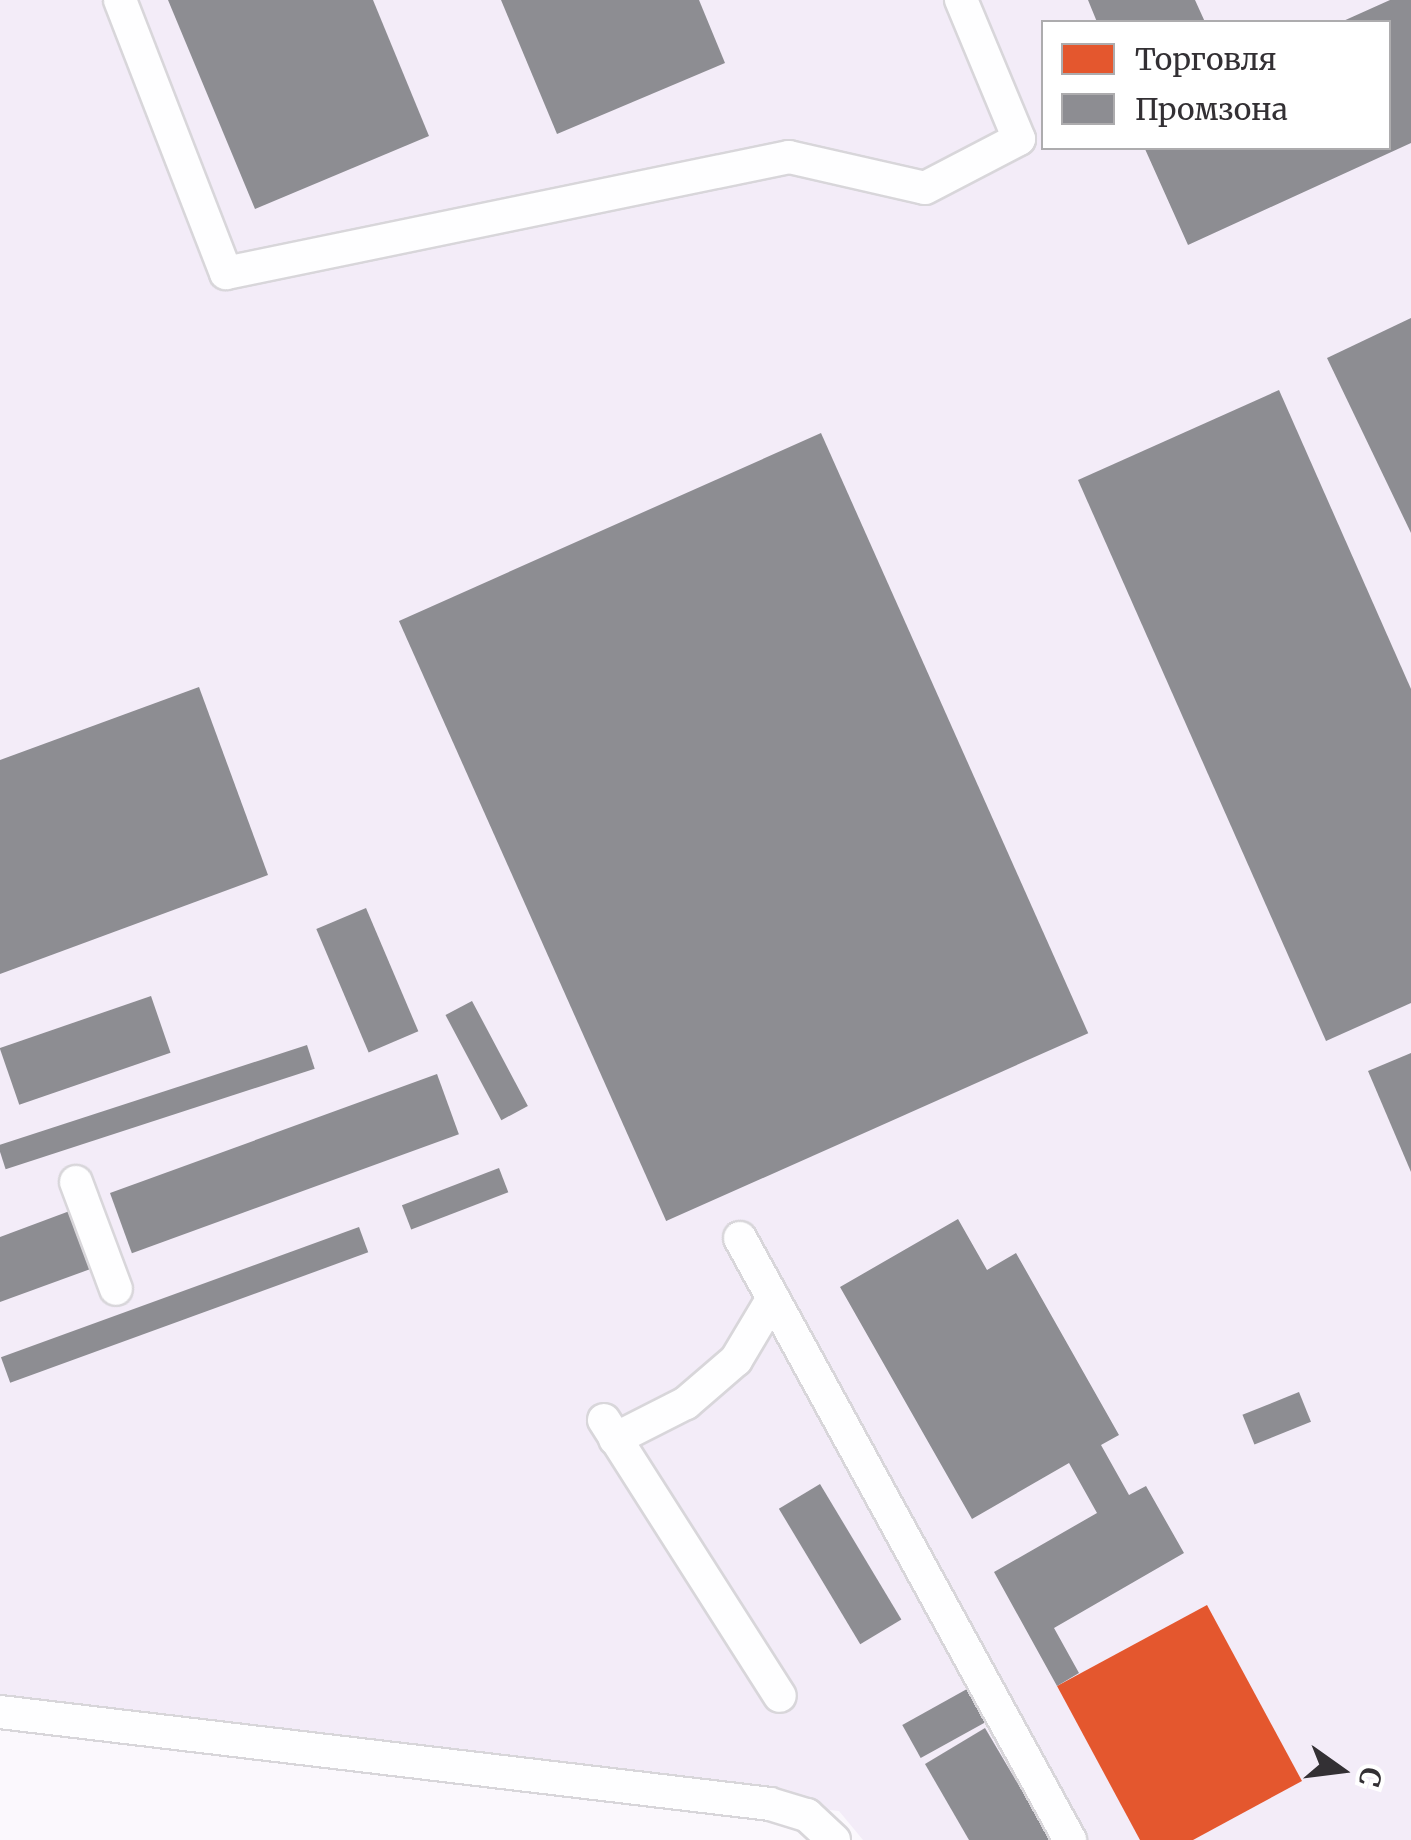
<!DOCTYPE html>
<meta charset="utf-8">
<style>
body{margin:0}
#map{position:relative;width:1411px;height:1840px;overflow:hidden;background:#fbf8fd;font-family:Merriweather,serif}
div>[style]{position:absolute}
.built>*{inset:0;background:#f3ecf8}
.shops>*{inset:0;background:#e4572e}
.industry>*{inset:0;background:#8d8d92;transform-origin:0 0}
.roads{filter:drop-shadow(2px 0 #d8d6da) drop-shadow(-2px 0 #d8d6da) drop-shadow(0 2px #d8d6da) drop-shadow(0 -2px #d8d6da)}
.minor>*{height:32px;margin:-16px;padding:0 16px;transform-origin:16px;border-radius:16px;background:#fefeff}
span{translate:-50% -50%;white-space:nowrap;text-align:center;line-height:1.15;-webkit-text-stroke:10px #fff;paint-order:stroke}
.legend{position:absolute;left:1041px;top:20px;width:350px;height:130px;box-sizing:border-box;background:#fff;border:2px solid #adacae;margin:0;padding:12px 18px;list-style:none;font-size:30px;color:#333034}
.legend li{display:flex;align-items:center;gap:20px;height:50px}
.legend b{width:50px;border:2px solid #adacae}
.north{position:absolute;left:1291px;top:1720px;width:100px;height:100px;-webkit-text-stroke:8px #fff;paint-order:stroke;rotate:104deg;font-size:28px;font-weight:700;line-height:40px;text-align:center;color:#333034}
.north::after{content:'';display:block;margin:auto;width:35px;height:45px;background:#333034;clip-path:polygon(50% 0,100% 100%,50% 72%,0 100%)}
</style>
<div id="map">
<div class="built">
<div style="clip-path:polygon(evenodd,0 0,1411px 0,1411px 1840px,863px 1840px,839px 1811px,0 1719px,0 0,1044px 22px,1388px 22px,1388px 148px,1044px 148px,1044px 22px)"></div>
</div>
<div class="shops">
<div style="clip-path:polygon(1207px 1605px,1302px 1781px,1193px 1840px,1140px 1840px,1057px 1686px)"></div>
</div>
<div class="industry">
<div style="clip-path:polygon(168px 0,373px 0,429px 136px,255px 209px)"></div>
<div style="clip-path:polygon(501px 0,699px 0,725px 63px,557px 134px)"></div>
<div style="clip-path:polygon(1088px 0,1195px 0,1205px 22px,1097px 22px)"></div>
<div style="clip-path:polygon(1390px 0,1411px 0,1411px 143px,1188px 245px,1145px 149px,1388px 148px,1388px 22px,1341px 22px)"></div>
<div style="clip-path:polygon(1411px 318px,1411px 533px,1327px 358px)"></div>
<div style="clip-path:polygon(1279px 390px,1411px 689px,1411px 1003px,1326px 1041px,1078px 480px)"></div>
<div style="left:821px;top:433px;width:657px;height:462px;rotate:66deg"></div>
<div style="clip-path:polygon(199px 687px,268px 875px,0 974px,0 760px)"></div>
<div style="left:366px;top:908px;width:134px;height:54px;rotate:67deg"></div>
<div style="left:151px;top:996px;width:60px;height:160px;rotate:71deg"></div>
<div style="left:472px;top:1001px;width:119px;height:30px;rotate:62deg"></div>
<div style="left:307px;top:1045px;width:25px;height:325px;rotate:72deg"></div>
<div style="clip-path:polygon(1411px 1053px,1411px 1172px,1368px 1071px)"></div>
<div style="left:437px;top:1074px;width:64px;height:348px;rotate:70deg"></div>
<div style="left:499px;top:1168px;width:26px;height:104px;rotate:69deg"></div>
<div style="clip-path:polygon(75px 1209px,96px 1267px,0 1302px,0 1237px)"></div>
<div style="clip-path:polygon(958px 1219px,987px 1270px,1016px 1253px,1119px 1435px,1101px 1445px,1129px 1495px,1146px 1486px,1184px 1553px,1054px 1628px,1079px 1673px,1057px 1686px,994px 1572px,1097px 1513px,1069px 1463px,972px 1519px,840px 1287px)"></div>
<div style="left:359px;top:1227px;width:27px;height:381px;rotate:70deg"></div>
<div style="left:1299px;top:1392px;width:32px;height:61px;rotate:68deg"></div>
<div style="left:820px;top:1484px;width:158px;height:48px;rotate:59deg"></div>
<div style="left:967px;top:1689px;width:38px;height:74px;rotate:61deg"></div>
<div style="clip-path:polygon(985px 1728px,1051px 1840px,969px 1840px,925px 1764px)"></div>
</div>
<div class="roads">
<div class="minor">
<div style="left:120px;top:0;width:293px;rotate:68.8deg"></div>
<div style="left:226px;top:273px;width:575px;rotate:-11.64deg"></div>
<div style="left:789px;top:157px;width:139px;rotate:12.8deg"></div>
<div style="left:925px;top:188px;width:106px;rotate:-27.5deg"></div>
<div style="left:1019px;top:139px;width:151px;rotate:-112.6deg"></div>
<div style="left:76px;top:1182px;width:114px;rotate:69.5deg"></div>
<div style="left:740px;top:1238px;width:687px;rotate:61.27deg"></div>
<div style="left:604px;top:1420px;width:327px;rotate:57.5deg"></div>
<div style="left:615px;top:1439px;width:80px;rotate:-26.9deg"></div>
<div style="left:686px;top:1403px;width:66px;rotate:-40.7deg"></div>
<div style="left:736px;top:1360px;width:72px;rotate:-59.2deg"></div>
<div style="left:0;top:1712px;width:775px;rotate:6.81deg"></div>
<div style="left:770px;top:1804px;width:39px;rotate:17deg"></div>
<div style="left:807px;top:1815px;width:37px;rotate:43deg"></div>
</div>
</div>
<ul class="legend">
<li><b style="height:28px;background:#e4572e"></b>Торговля</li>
<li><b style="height:28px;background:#8d8d92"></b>Промзона</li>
</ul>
<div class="north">С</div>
</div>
